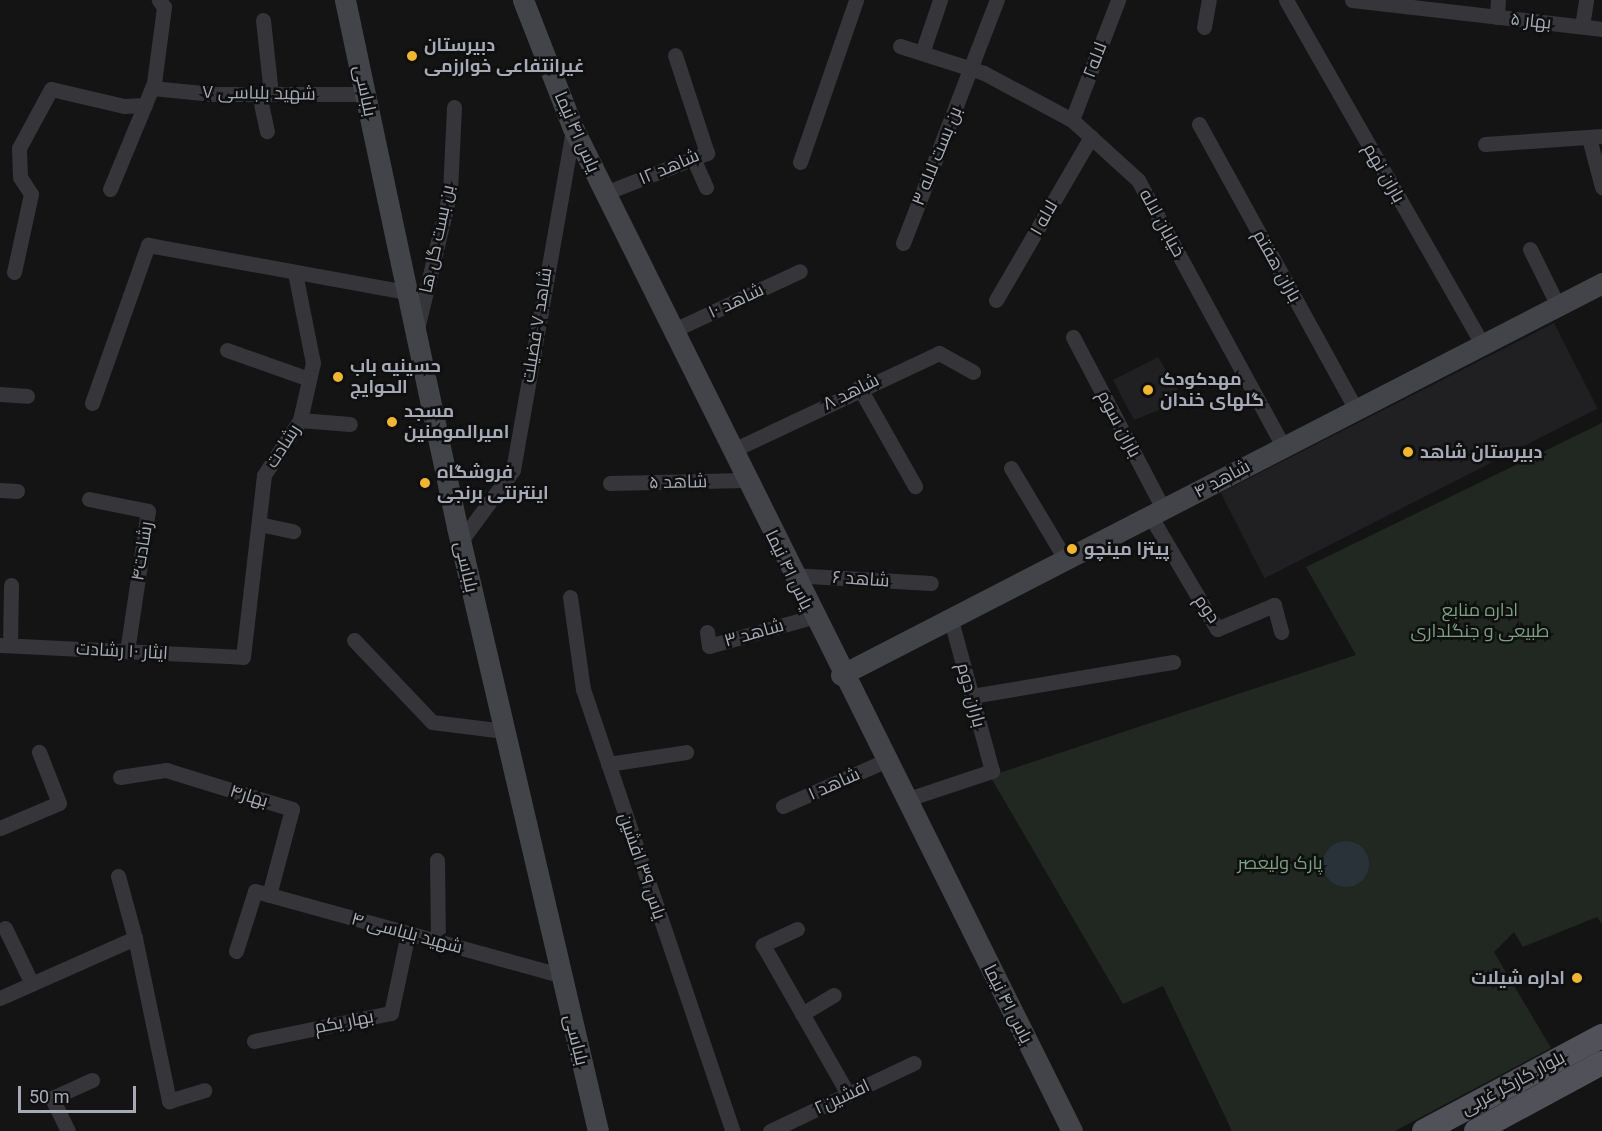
<!DOCTYPE html>
<meta charset="utf-8">
<style>
body{margin:0}
#map{position:relative;width:1602px;height:1131px;overflow:hidden;background:#141415;font-family:Roboto,Cairo,sans-serif}
div>[style]{position:absolute}
.built>*{inset:0;background:#202022;transform-origin:0 0}
.green>*{inset:0;background:#202821}
.water>*{inset:0;background:#2a3239}
.round{border-radius:50%}
.street>*{height:15px;margin:-7.5px;padding:0 7.5px;transform-origin:7.5px;border-radius:7.5px;background:#35353a}
.secondary>*{height:21px;margin:-10.5px;padding:0 10.5px;transform-origin:10.5px;border-radius:10.5px;background:#43444a}
.primary>*{height:24px;margin:-12px;padding:0 12px;transform-origin:12px;border-radius:12px;background:#515259}
.dots>*{width:16px;height:16px;translate:-50% -50%;box-sizing:border-box;border:3px solid #0f0f10;border-radius:50%}
span{translate:-50% -50%;white-space:nowrap;text-align:center;line-height:1.15;-webkit-text-stroke:5px #0f0f10;paint-order:stroke}
.street-label{font-size:18px;color:#a5aab6}
.poi-label{font-size:18px;color:#a5aab6;font-weight:700}
.left{translate:0 -50%;text-align:left}
.right{translate:-100% -50%;text-align:right}
.park-label{font-size:18px;color:#7ca180}
.scale{position:absolute;left:18px;top:1086px;width:118px;height:27px;box-sizing:border-box;border:3px solid #a5aab6;border-top:0;padding-left:8px;font-size:18px;line-height:21px;white-space:nowrap;color:#a5aab6;-webkit-text-stroke:4px #0f0f10;paint-order:stroke}
</style>
<div id="map">
<div class="built">
<div style="left:1554px;top:323px;width:96px;height:374px;rotate:63deg"></div>
<div style="clip-path:polygon(1158px 357px,1184px 400px,1134px 420px,1113px 380px)"></div>
</div>
<div class="green">
<div style="clip-path:polygon(1602px 423px,1602px 924px,1597px 917px,1523px 947px,1514px 932px,1494px 952px,1551px 1048px,1395px 1131px,1232px 1131px,1163px 986px,1123px 1004px,990px 776px,1356px 655px,1306px 567px)"></div>
</div>
<div class="water">
<div class="round" style="left:1323px;top:841px;width:46px;height:46px"></div>
</div>
<div class="street">
<div style="left:1286px;top:0;width:398px;rotate:60.3deg"></div>
<div style="left:1352px;top:0;width:252px;rotate:6.6deg"></div>
<div style="left:1497px;top:17px;width:17px;rotate:-87deg"></div>
<div style="left:263px;top:20px;width:74px;rotate:83.8deg"></div>
<div style="left:1582px;top:26px;width:26px;rotate:-81deg"></div>
<div style="left:1204px;top:27px;width:27px;rotate:-80deg"></div>
<div style="left:900px;top:46px;width:88px;rotate:17.8deg"></div>
<div style="left:984px;top:73px;width:100px;rotate:28.1deg"></div>
<div style="left:1072px;top:120px;width:89px;rotate:42.3deg"></div>
<div style="left:1138px;top:180px;width:303px;rotate:61.4deg"></div>
<div style="left:922px;top:53px;width:56px;rotate:-71.2deg"></div>
<div style="left:152px;top:88px;width:61px;rotate:5.6deg"></div>
<div style="left:213px;top:94px;width:152px"></div>
<div style="left:259px;top:94px;width:38px;rotate:78deg"></div>
<div style="left:1072px;top:120px;width:129px;rotate:-69deg"></div>
<div style="left:1199px;top:124px;width:324px;rotate:61.2deg"></div>
<div style="left:1589px;top:138px;width:51px;rotate:75.1deg"></div>
<div style="left:1485px;top:144px;width:117px;rotate:-3.9deg"></div>
<div style="left:693px;top:158px;width:32px;rotate:66deg"></div>
<div style="left:800px;top:162px;width:171px;rotate:-70.9deg"></div>
<div style="left:110px;top:189px;width:115px;rotate:-67.5deg"></div>
<div style="left:154px;top:83px;width:77px;rotate:-82.5deg"></div>
<div style="left:164px;top:7px;width:9px;rotate:-126deg"></div>
<div style="left:605px;top:193px;width:110px;rotate:-21.4deg"></div>
<div style="left:707px;top:153px;width:103px;rotate:-108.1deg"></div>
<div style="left:903px;top:243px;width:261px;rotate:-68.9deg"></div>
<div style="left:1530px;top:249px;width:64px;rotate:63.8deg"></div>
<div style="left:14px;top:272px;width:80px;rotate:-77.7deg"></div>
<div style="left:31px;top:194px;width:20px;rotate:-123deg"></div>
<div style="left:20px;top:177px;width:29px;rotate:-92deg"></div>
<div style="left:19px;top:148px;width:67px;rotate:-61.5deg"></div>
<div style="left:51px;top:89px;width:75px;rotate:13.1deg"></div>
<div style="left:124px;top:106px;width:21px;rotate:-3deg"></div>
<div style="left:996px;top:300px;width:189px;rotate:-59.8deg"></div>
<div style="left:417px;top:329px;width:141px;rotate:-76.5deg"></div>
<div style="left:450px;top:192px;width:85px;rotate:-87.3deg"></div>
<div style="left:672px;top:331px;width:141px;rotate:-25.1deg"></div>
<div style="left:1073px;top:337px;width:195px;rotate:62.3deg"></div>
<div style="left:227px;top:350px;width:87px;rotate:19.5deg"></div>
<div style="left:859px;top:387px;width:114px;rotate:60.5deg"></div>
<div style="left:0;top:394px;width:27px;rotate:4deg"></div>
<div style="left:92px;top:403px;width:168px;rotate:-70.5deg"></div>
<div style="left:148px;top:245px;width:263px;rotate:10.3deg"></div>
<div style="left:300px;top:420px;width:50px;rotate:4.6deg"></div>
<div style="left:731px;top:451px;width:230px;rotate:-25.2deg"></div>
<div style="left:939px;top:353px;width:39px;rotate:29deg"></div>
<div style="left:1011px;top:468px;width:109px;rotate:59.2deg"></div>
<div style="left:610px;top:483px;width:135px;rotate:-1.3deg"></div>
<div style="left:0;top:490px;width:17px;rotate:3deg"></div>
<div style="left:89px;top:499px;width:60px;rotate:11.5deg"></div>
<div style="left:148px;top:511px;width:142px;rotate:98.5deg"></div>
<div style="left:1151px;top:517px;width:130px;rotate:59.5deg"></div>
<div style="left:1217px;top:629px;width:62px;rotate:-22.8deg"></div>
<div style="left:1274px;top:605px;width:28px;rotate:75deg"></div>
<div style="left:259px;top:524px;width:35px;rotate:12deg"></div>
<div style="left:460px;top:542px;width:89px;rotate:-53.6deg"></div>
<div style="left:513px;top:470px;width:347px;rotate:-80deg"></div>
<div style="left:791px;top:575px;width:140px;rotate:3.3deg"></div>
<div style="left:570px;top:597px;width:93px;rotate:82deg"></div>
<div style="left:583px;top:689px;width:467px;rotate:71.3deg"></div>
<div style="left:707px;top:632px;width:14px;rotate:82deg"></div>
<div style="left:709px;top:646px;width:107px;rotate:-15.7deg"></div>
<div style="left:354px;top:640px;width:113px;rotate:46.4deg"></div>
<div style="left:432px;top:722px;width:73px;rotate:7.1deg"></div>
<div style="left:0;top:645px;width:243px;rotate:2.8deg"></div>
<div style="left:243px;top:657px;width:183px;rotate:-83.4deg"></div>
<div style="left:264px;top:475px;width:66px;rotate:-56.8deg"></div>
<div style="left:300px;top:420px;width:58px;rotate:-77.2deg"></div>
<div style="left:313px;top:363px;width:92px;rotate:-101.3deg"></div>
<div style="left:10px;top:645px;width:60px;rotate:-89deg"></div>
<div style="left:972px;top:696px;width:204px;rotate:-9.6deg"></div>
<div style="left:608px;top:764px;width:79px;rotate:-8.7deg"></div>
<div style="left:120px;top:777px;width:47px;rotate:-8.7deg"></div>
<div style="left:166px;top:770px;width:132px;rotate:17.2deg"></div>
<div style="left:292px;top:809px;width:89px;rotate:105deg"></div>
<div style="left:905px;top:800px;width:92px;rotate:-18.4deg"></div>
<div style="left:992px;top:771px;width:156px;rotate:-105.2deg"></div>
<div style="left:783px;top:806px;width:111px;rotate:-23.8deg"></div>
<div style="left:0;top:828px;width:64px;rotate:-23deg"></div>
<div style="left:59px;top:803px;width:55px;rotate:-111.4deg"></div>
<div style="left:437px;top:860px;width:82px;rotate:89.3deg"></div>
<div style="left:118px;top:876px;width:64px;rotate:74.7deg"></div>
<div style="left:5px;top:928px;width:62px;rotate:64.3deg"></div>
<div style="left:797px;top:929px;width:38px;rotate:155deg"></div>
<div style="left:763px;top:945px;width:172px;rotate:60.3deg"></div>
<div style="left:236px;top:951px;width:63px;rotate:-72.4deg"></div>
<div style="left:255px;top:891px;width:316px;rotate:15.4deg"></div>
<div style="left:0;top:998px;width:148px;rotate:-24deg"></div>
<div style="left:135px;top:938px;width:167px;rotate:78.2deg"></div>
<div style="left:169px;top:1101px;width:37px;rotate:-17deg"></div>
<div style="left:802px;top:1014px;width:37px;rotate:-31deg"></div>
<div style="left:254px;top:1041px;width:140px;rotate:-11.6deg"></div>
<div style="left:391px;top:1013px;width:82px;rotate:-78deg"></div>
<div style="left:68px;top:1131px;width:37px;rotate:-116deg"></div>
<div style="left:52px;top:1098px;width:44px;rotate:-24.2deg"></div>
<div style="left:770px;top:1131px;width:159px;rotate:-25.3deg"></div>
</div>
<div class="secondary">
<div style="left:345px;top:0;width:539px;rotate:78deg"></div>
<div style="left:457px;top:527px;width:620px;rotate:76.86deg"></div>
<div style="left:523px;top:0;width:137px;rotate:68.7deg"></div>
<div style="left:573px;top:128px;width:1120px;rotate:63.55deg"></div>
<div style="left:841px;top:675px;width:856px;rotate:-27.25deg"></div>
</div>
<div class="primary">
<div style="left:1424px;top:1131px;width:202px;rotate:-28.1deg"></div>
<div style="left:1476px;top:1131px;width:143px;rotate:-28.4deg"></div>
</div>
<div class="dots">
<div style="left:412px;top:56px;background:#f0b631"></div>
<div style="left:338px;top:377px;background:#f0b631"></div>
<div style="left:1148px;top:390px;background:#f0b631"></div>
<div style="left:392px;top:422px;background:#f0b631"></div>
<div style="left:1408px;top:452px;background:#f0b631"></div>
<div style="left:425px;top:483px;background:#f0b631"></div>
<div style="left:1072px;top:549px;background:#f0b631"></div>
<div style="left:1577px;top:978px;background:#f0b631"></div>
</div>
<div class="street-label">
<span style="left:1531px;top:21px;rotate:6deg">بهار ۵</span>
<span style="left:1095px;top:60px;rotate:-69deg">لاله۲</span>
<span style="left:365px;top:91px;rotate:78deg">بلباسی</span>
<span style="left:259px;top:93px;rotate:1deg">شهید بلباسی ۷</span>
<span style="left:577px;top:132px;rotate:66deg">یاس ۴۱ نیما</span>
<span style="left:937px;top:156px;rotate:-68deg">بن بست لاله ۳</span>
<span style="left:669px;top:167px;rotate:-23deg">شاهد ۱۲</span>
<span style="left:1384px;top:173px;rotate:60deg">باران نهم</span>
<span style="left:1044px;top:218px;rotate:-60deg">لاله ۱</span>
<span style="left:1162px;top:223px;rotate:61deg">خیابان لاله</span>
<span style="left:437px;top:239px;rotate:-78deg">بن بست گل ها</span>
<span style="left:1277px;top:266px;rotate:61deg">باران هفتم</span>
<span style="left:736px;top:301px;rotate:-25deg">شاهد ۱۰</span>
<span style="left:537px;top:325px;rotate:-81deg">شاهد ۷ فضیلت</span>
<span style="left:851px;top:392px;rotate:-26deg">شاهد ۸</span>
<span style="left:1119px;top:424px;rotate:62deg">باران سوم</span>
<span style="left:283px;top:446px;rotate:-57deg">رشادت</span>
<span style="left:1222px;top:479px;rotate:-28deg">شاهد ۴</span>
<span style="left:678px;top:482px;rotate:-1deg">شاهد ۵</span>
<span style="left:142px;top:551px;rotate:-81deg">رشادت۴</span>
<span style="left:466px;top:567px;rotate:77deg">بلباسی</span>
<span style="left:789px;top:570px;rotate:64deg">یاس ۴۱ نیما</span>
<span style="left:861px;top:579px;rotate:4deg">شاهد ۶</span>
<span style="left:1207px;top:609px;rotate:55deg">دوم</span>
<span style="left:754px;top:633px;rotate:-16deg">شاهد ۳</span>
<span style="left:122px;top:651px;rotate:3deg">ایثار ۱۰ رشادت</span>
<span style="left:971px;top:695px;rotate:75deg">باران دوم</span>
<span style="left:834px;top:784px;rotate:-24deg">شاهد ۱</span>
<span style="left:249px;top:796px;rotate:17deg">بهار۴</span>
<span style="left:642px;top:866px;rotate:71deg">یاس ۳۹ افشین</span>
<span style="left:407px;top:933px;rotate:15deg">شهید بلباسی ۴</span>
<span style="left:1008px;top:1004px;rotate:63deg">یاس ۴۱ نیما</span>
<span style="left:344px;top:1022px;rotate:-11deg">بهار یکم</span>
<span style="left:576px;top:1040px;rotate:76deg">بلباسی</span>
<span style="left:1513px;top:1083px;rotate:-28deg">بلوار کارگر غربی</span>
<span style="left:842px;top:1097px;rotate:-25deg">افشین۲</span>
</div>
<div class="poi-label">
<span class="left" style="left:424px;top:56px">دبیرستان<br>غیرانتفاعی خوارزمی</span>
<span class="left" style="left:350px;top:377px">حسینیه باب<br>الحوایج</span>
<span class="left" style="left:1160px;top:390px">مهدکودک<br>گلهای خندان</span>
<span class="left" style="left:404px;top:422px">مسجد<br>امیرالمومنین</span>
<span class="left" style="left:1420px;top:452px">دبیرستان شاهد</span>
<span class="left" style="left:437px;top:483px">فروشگاه<br>اینترنتی برنجی</span>
<span class="left" style="left:1084px;top:549px">پیتزا مینچو</span>
<span class="right" style="left:1565px;top:978px">اداره شیلات</span>
</div>
<div class="park-label">
<span style="left:1480px;top:621px">اداره منابع<br>طبیعی و جنگلداری</span>
<span style="left:1280px;top:863px">پارک ولیعصر</span>
</div>
<div class="scale">50 m</div>
</div>
